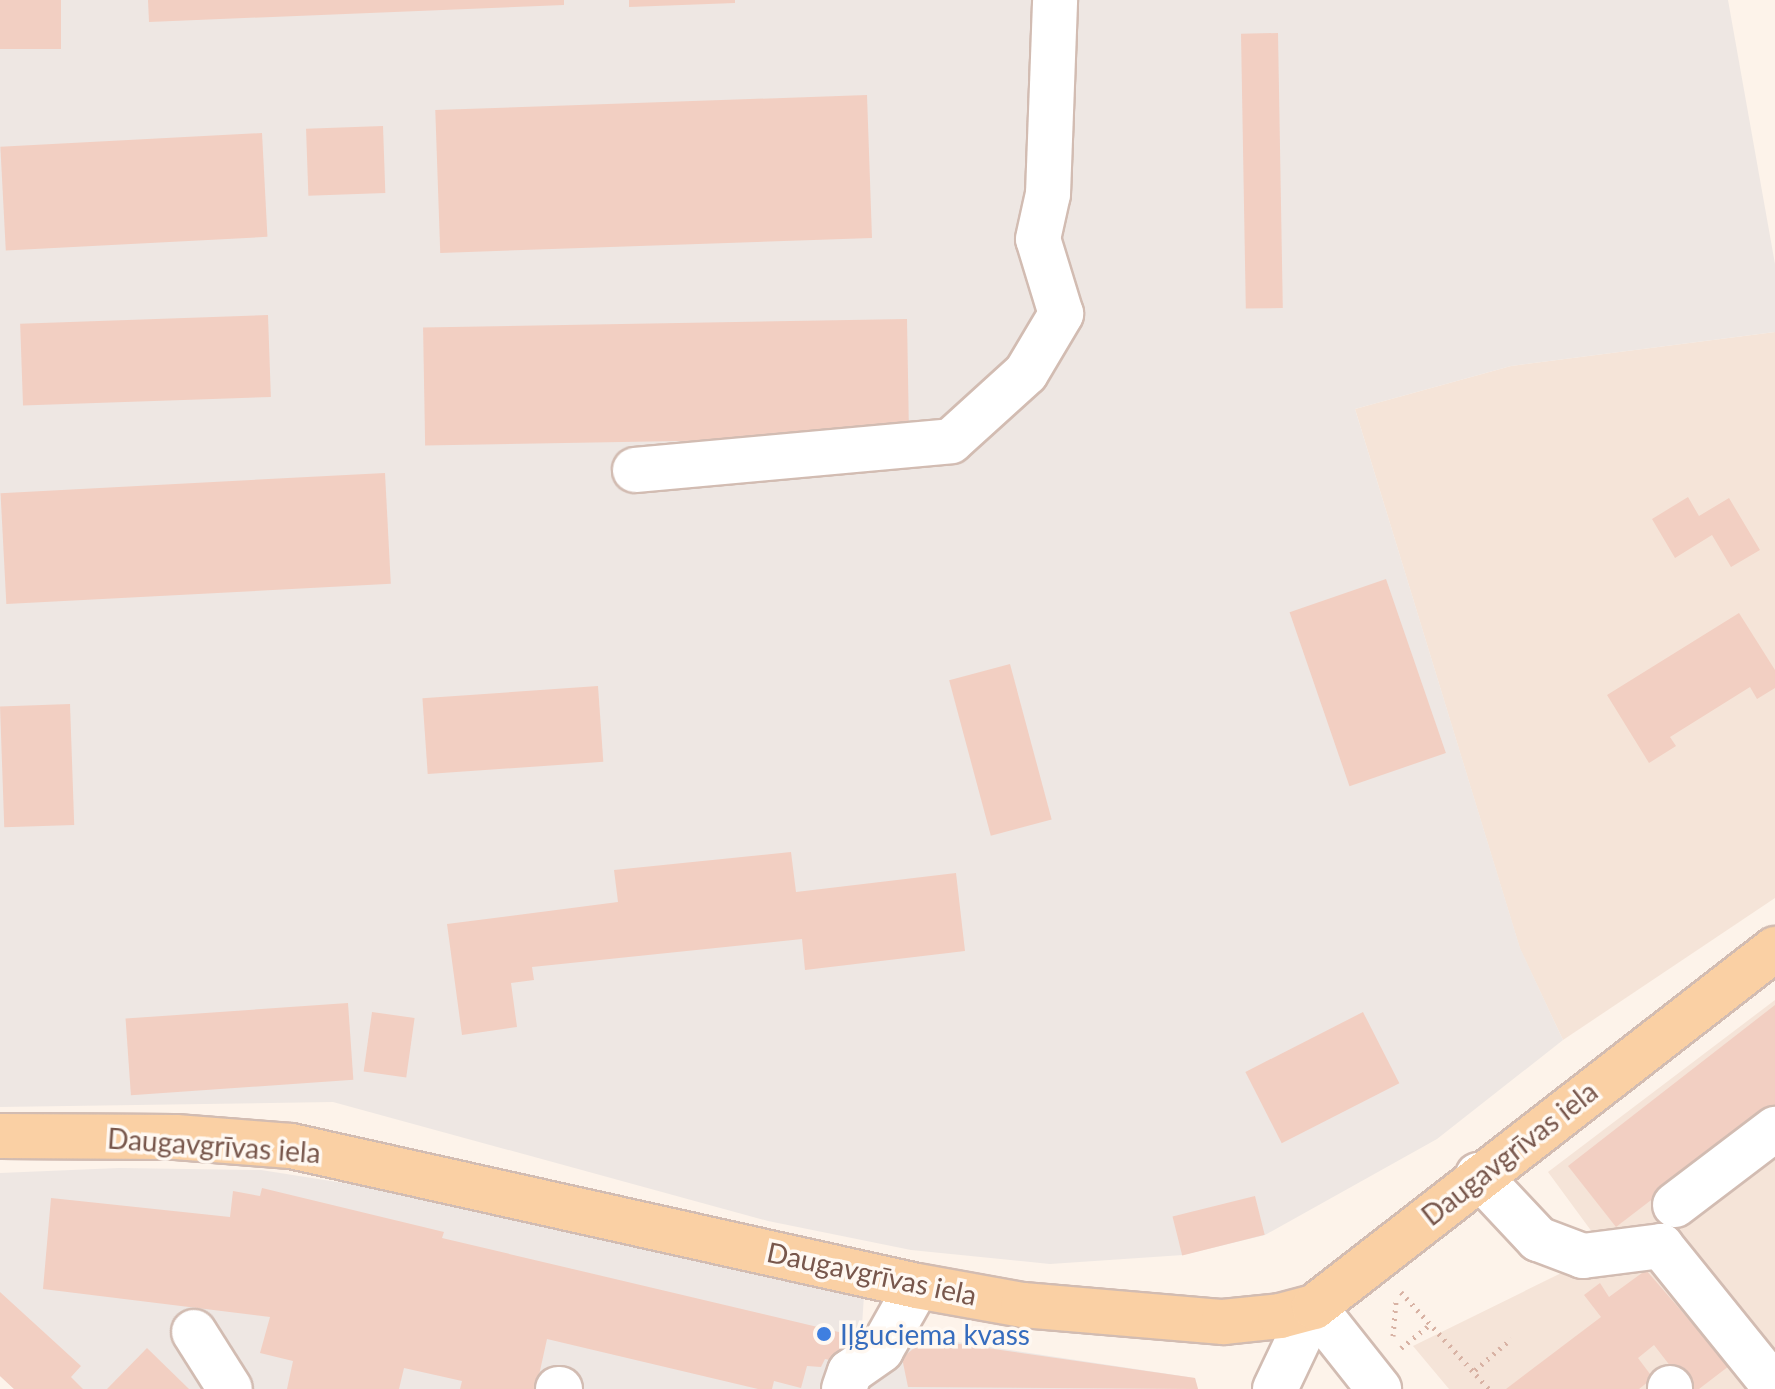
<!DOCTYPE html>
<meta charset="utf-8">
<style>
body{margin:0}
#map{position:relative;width:1775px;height:1389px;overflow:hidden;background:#fdf3ea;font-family:Lato,sans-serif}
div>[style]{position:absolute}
.residential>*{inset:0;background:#f5e4d8}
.industrial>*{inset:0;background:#eee7e3}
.building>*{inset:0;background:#f2cfc2;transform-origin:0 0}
.path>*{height:5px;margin-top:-2.5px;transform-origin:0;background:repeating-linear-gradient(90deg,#d8b2a4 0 2px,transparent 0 8px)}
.roads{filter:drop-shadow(2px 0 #d2bcb2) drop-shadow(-2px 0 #d2bcb2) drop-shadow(0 2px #d2bcb2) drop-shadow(0 -2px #d2bcb2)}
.minor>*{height:44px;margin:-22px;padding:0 22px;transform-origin:22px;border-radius:22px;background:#fff}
.major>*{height:44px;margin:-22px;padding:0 22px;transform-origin:22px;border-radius:22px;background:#fad0a4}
.dots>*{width:22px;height:22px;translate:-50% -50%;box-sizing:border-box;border:4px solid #fff8f1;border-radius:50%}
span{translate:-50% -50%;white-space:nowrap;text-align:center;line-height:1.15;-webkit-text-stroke:7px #fff8f1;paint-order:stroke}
.street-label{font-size:28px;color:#78574c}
.shop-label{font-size:28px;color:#366cbe}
.left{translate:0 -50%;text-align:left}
</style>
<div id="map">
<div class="residential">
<div style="clip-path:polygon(1775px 332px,1775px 898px,1563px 1040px,1520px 949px,1355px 409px,1511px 366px)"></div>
<div style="clip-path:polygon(1775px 1000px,1775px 1389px,1449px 1389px,1413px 1346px,1606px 1251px,1548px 1172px)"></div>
</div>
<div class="industrial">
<div style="clip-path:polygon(0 0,1728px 0,1775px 264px,1775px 332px,1511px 366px,1355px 409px,1520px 948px,1563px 1040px,1437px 1139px,1265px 1235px,1183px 1255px,1050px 1264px,911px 1250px,768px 1221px,333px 1102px,0 1107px)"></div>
<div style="clip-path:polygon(119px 1168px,261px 1170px,388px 1190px,864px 1296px,862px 1325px,878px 1330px,1195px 1378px,1198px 1389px,14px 1389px,0 1376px,0 1173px)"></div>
</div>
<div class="building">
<div style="left:0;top:0;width:61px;height:49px"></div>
<div style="clip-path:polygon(148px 0,564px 0,564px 5px,149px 22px)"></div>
<div style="clip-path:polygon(629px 0,735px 0,735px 3px,629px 7px)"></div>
<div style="left:1278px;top:33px;width:275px;height:37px;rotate:89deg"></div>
<div style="left:867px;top:95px;width:143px;height:432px;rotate:88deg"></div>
<div style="left:383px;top:126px;width:67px;height:77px;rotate:88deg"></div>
<div style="left:262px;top:133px;width:104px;height:262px;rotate:87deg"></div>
<div style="left:268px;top:315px;width:82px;height:248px;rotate:88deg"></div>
<div style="left:907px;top:319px;width:118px;height:484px;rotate:89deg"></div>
<div style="left:385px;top:473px;width:111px;height:385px;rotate:87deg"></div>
<div style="clip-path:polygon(1688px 497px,1699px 516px,1729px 498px,1760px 550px,1731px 567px,1712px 535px,1675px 558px,1652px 519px)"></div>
<div style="left:1386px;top:579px;width:184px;height:102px;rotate:71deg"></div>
<div style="clip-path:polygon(1739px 613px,1775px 670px,1775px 688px,1757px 699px,1750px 687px,1670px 737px,1676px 746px,1649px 763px,1607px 695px)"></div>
<div style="left:1010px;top:664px;width:161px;height:63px;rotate:75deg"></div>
<div style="left:598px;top:686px;width:76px;height:176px;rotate:86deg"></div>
<div style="left:70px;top:704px;width:121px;height:70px;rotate:88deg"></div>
<div style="clip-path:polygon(791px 852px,796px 892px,956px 873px,965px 951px,805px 970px,802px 939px,532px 967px,534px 980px,511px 983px,517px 1027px,462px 1035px,447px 924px,618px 902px,614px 870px)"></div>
<div style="left:348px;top:1003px;width:77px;height:223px;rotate:86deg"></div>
<div style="clip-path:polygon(1775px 1005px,1775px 1105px,1616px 1227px,1568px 1166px)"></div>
<div style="left:372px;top:1012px;width:43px;height:60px;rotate:8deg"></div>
<div style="left:1363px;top:1012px;width:80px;height:132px;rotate:63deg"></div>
<div style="clip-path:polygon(262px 1188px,444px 1232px,442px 1238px,847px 1334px,840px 1362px,825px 1359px,821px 1367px,807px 1366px,801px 1388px,774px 1381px,772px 1389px,758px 1389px,547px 1339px,536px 1389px,460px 1389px,462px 1381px,404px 1368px,399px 1389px,287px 1389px,293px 1361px,260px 1353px,270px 1317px,43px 1289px,51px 1198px,230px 1217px,233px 1191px,260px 1196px)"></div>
<div style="left:1255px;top:1196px;width:40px;height:85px;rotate:76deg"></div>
<div style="clip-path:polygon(1646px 1270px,1729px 1366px,1699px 1389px,1688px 1389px,1654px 1345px,1638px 1358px,1653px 1378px,1639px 1389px,1506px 1389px,1601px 1317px,1584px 1295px,1600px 1283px,1609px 1297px)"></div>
<div style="clip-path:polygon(0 1292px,81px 1366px,71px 1377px,83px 1389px,14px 1389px,0 1376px)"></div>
<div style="clip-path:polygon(925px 1339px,1195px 1378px,1198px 1389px,908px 1387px,902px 1358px)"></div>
<div style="clip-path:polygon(147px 1348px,189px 1389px,107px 1389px)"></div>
</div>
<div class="path">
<div style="left:1401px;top:1292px;width:131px;rotate:47.8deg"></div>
<div style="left:1393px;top:1336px;width:38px;rotate:-85deg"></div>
<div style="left:1401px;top:1348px;width:38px;rotate:-39deg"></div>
<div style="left:1475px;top:1370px;width:48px;rotate:-40.7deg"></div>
</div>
<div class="roads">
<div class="minor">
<div style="left:635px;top:470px;width:317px;rotate:-5.2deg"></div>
<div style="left:951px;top:441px;width:101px;rotate:-42.2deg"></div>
<div style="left:1026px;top:373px;width:69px;rotate:-59.3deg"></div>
<div style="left:1061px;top:314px;width:78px;rotate:-107deg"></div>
<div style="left:1038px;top:239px;width:46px;rotate:-77.5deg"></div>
<div style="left:1048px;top:194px;width:194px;rotate:-87.9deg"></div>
<div style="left:1478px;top:1175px;width:88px;rotate:46.8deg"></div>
<div style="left:1538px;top:1239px;width:48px;rotate:20.7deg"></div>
<div style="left:1583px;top:1256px;width:79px;rotate:-7.3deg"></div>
<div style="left:1661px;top:1246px;width:167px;rotate:51.1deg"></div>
<div style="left:1675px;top:1205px;width:126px;rotate:-37.2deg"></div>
<div style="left:194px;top:1332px;width:67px;rotate:57.7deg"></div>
<div style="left:1670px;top:1388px;width:1px;rotate:90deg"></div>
<div style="left:558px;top:1389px;width:2px"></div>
<div style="left:844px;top:1389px;width:18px;rotate:-71deg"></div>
<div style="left:850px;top:1372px;width:38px;rotate:-35deg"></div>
<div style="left:881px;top:1350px;width:73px;rotate:-60.6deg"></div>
<div style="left:1275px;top:1389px;width:91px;rotate:-64.6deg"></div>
<div style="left:1314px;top:1307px;width:105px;rotate:51.6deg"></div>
</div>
<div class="major">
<div style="left:0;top:1136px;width:176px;rotate:0.3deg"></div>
<div style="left:176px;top:1137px;width:115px;rotate:4.5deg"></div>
<div style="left:291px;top:1146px;width:641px;rotate:12.61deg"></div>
<div style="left:917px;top:1286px;width:108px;rotate:10.2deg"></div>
<div style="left:1023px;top:1305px;width:201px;rotate:4.9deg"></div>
<div style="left:1223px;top:1322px;width:57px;rotate:-6deg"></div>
<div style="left:1280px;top:1316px;width:35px;rotate:-15deg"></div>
<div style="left:1314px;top:1307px;width:584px;rotate:-37.83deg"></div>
</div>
</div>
<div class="dots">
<div style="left:824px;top:1334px;background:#3f7fe0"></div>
</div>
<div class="street-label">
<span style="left:214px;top:1145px;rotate:4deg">Daugavgrīvas iela</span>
<span style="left:1509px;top:1153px;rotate:-38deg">Daugavgrīvas iela</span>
<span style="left:872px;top:1273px;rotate:12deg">Daugavgrīvas iela</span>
</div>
<div class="shop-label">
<span class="left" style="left:840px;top:1334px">Iļģuciema kvass</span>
</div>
</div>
